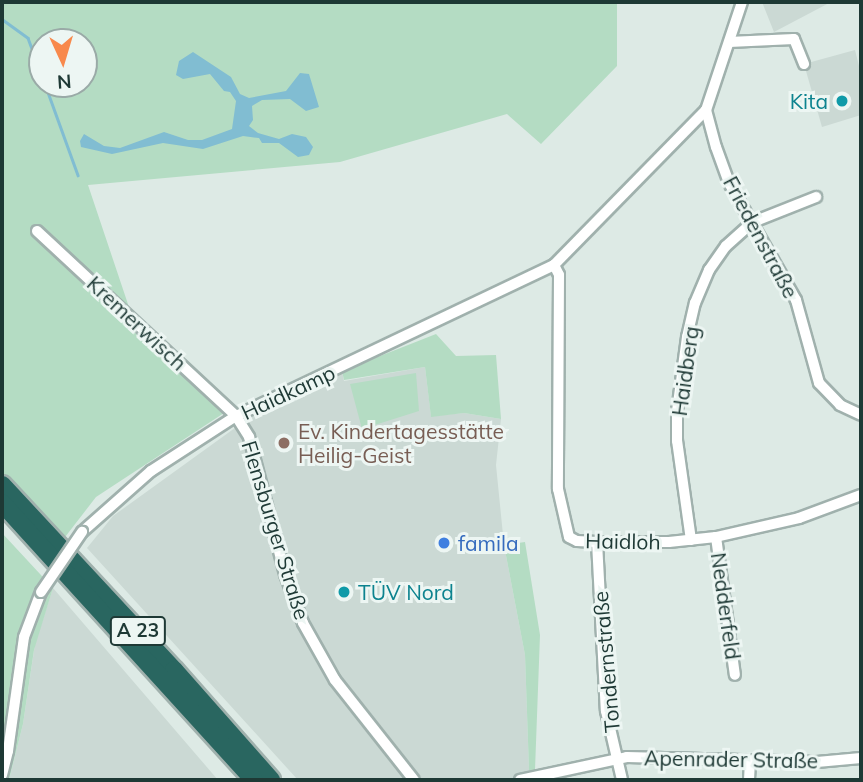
<!DOCTYPE html>
<meta charset="utf-8">
<style>
body{margin:0}
#map{position:relative;width:863px;height:782px;overflow:hidden;background:#ddeae5;font-family:Mulish,sans-serif}
div>[style]{position:absolute}
.built>*{inset:0;background:#cbd9d4}
.green>*{inset:0;background:#b4dcc3}
.water>*{inset:0;background:#81bdd2}
.stream>*{height:2.5px;margin:-1.25px;padding:0 1.25px;transform-origin:1.25px;border-radius:1.25px;background:#81bdd2}
.roads{filter:drop-shadow(2px 0 #a0b1ad) drop-shadow(-2px 0 #a0b1ad) drop-shadow(0 2px #a0b1ad) drop-shadow(0 -2px #a0b1ad)}
.street>*{height:10px;margin:-5px;padding:0 5px;transform-origin:5px;border-radius:5px;background:#fff}
.highway>*{height:18px;margin:-9px;padding:0 9px;transform-origin:9px;border-radius:9px;background:#296660}
.bridges{filter:drop-shadow(2px 0 #a0b1ad) drop-shadow(-2px 0 #a0b1ad) drop-shadow(0 2px #a0b1ad) drop-shadow(0 -2px #a0b1ad)}
.street-bridge>*{height:10px;margin:-5px;padding:0 5px;transform-origin:5px;border-radius:5px;background:#fff}
.dots>*{width:19px;height:19px;translate:-50% -50%;box-sizing:border-box;border:4px solid #edf6f3;border-radius:50%}
span{translate:-50% -50%;white-space:nowrap;text-align:center;line-height:1.15;-webkit-text-stroke:6px #edf6f3;paint-order:stroke}
.shield-label span{padding:2px 5px;background:#edf6f3;border:2px solid;border-radius:5px;-webkit-text-stroke-width:0}
.shield-label{font-size:19px;color:#1e3935;font-weight:700}
.culture-label{font-size:21px;color:#0d838f}
.right{translate:-100% -50%;text-align:right}
.left{translate:0 -50%;text-align:left}
.street-label{font-size:21px;color:#1e3935}
.education-label{font-size:21px;color:#785e54}
.shop-label{font-size:21px;color:#366cbe}
.frame{position:absolute;inset:0;border:4px solid #1e3935;pointer-events:none}
.north{position:absolute;left:28px;top:28px;width:70px;height:70px;box-sizing:border-box;background:#edf6f3;border:2px solid #9aaaa7;border-radius:50%;rotate:176deg;font-size:19px;font-weight:700;line-height:28px;text-align:center;color:#1e3935}
.north::after{content:'';display:block;margin:auto;width:24px;height:32px;background:#f8894c;clip-path:polygon(50% 0,100% 100%,50% 72%,0 100%)}
</style>
<div id="map">
<div class="built">
<div style="clip-path:polygon(762px 2px,831px 2px,774px 32px)"></div>
<div style="clip-path:polygon(855px 50px,861px 74px,861px 115px,822px 127px,804px 64px)"></div>
<div style="clip-path:polygon(425px 367px,431px 416px,464px 413px,501px 419px,496px 465px,504px 545px,525px 655px,529px 770px,532px 780px,298px 780px,87px 548px,113px 516px,246px 420px,342px 371px,344px 381px)"></div>
<div style="clip-path:polygon(53px 588px,218px 780px,9px 780px,23px 724px,35px 644px)"></div>
</div>
<div class="green">
<div style="clip-path:polygon(evenodd,2px 2px,617px 2px,617px 66px,541px 144px,507px 114px,340px 162px,88px 185px,137px 331px,224px 413px,96px 497px,62px 541px,2px 475px,2px 2px,42px 42px,84px 42px,84px 84px,42px 84px,42px 42px)"></div>
<div style="clip-path:polygon(436px 334px,456px 356px,496px 355px,501px 419px,464px 413px,431px 417px,425px 367px,344px 380px,342px 371px)"></div>
<div style="clip-path:polygon(416px 373px,419px 411px,362px 429px,350px 384px)"></div>
<div style="clip-path:polygon(2px 533px,53px 588px,34px 650px,23px 724px,9px 780px,2px 780px)"></div>
<div style="clip-path:polygon(525px 542px,540px 635px,535px 770px,529px 770px,525px 655px,504px 545px)"></div>
</div>
<div class="water">
<div style="clip-path:polygon(193px 52px,231px 77px,240px 94px,249px 98px,286px 91px,300px 73px,309px 74px,319px 107px,306px 111px,290px 99px,262px 100px,252px 106px,253px 120px,249px 126px,258px 133px,279px 139px,292px 134px,306px 137px,313px 147px,309px 155px,298px 157px,279px 143px,262px 143px,259px 138px,243px 136px,203px 149px,163px 143px,112px 154px,81px 147px,80px 141px,84px 134px,104px 146px,120px 148px,164px 132px,188px 140px,202px 140px,232px 129px,236px 101px,230px 92px,224px 91px,210px 74px,183px 79px,176px 75px,179px 61px)"></div>
</div>
<div class="stream">
<div style="left:2px;top:19px;width:32px;rotate:36deg"></div>
<div style="left:28px;top:38px;width:40px;rotate:69.8deg"></div>
<div style="left:45px;top:84px;width:97px;rotate:70.1deg"></div>
</div>
<div class="roads">
<div class="street">
<div style="left:742px;top:2px;width:114px;rotate:108.4deg"></div>
<div style="left:706px;top:110px;width:38px;rotate:75deg"></div>
<div style="left:716px;top:147px;width:38px;rotate:70deg"></div>
<div style="left:729px;top:183px;width:135px;rotate:60.2deg"></div>
<div style="left:796px;top:300px;width:86px;rotate:74.5deg"></div>
<div style="left:819px;top:383px;width:30px;rotate:46deg"></div>
<div style="left:840px;top:405px;width:23px;rotate:25deg"></div>
<div style="left:729px;top:42px;width:65px;rotate:-2.6deg"></div>
<div style="left:794px;top:39px;width:27px;rotate:68deg"></div>
<div style="left:37px;top:231px;width:272px;rotate:42.9deg"></div>
<div style="left:236px;top:416px;width:25px;rotate:58deg"></div>
<div style="left:249px;top:437px;width:142px;rotate:75.3deg"></div>
<div style="left:285px;top:574px;width:52px;rotate:69.8deg"></div>
<div style="left:303px;top:623px;width:65px;rotate:60.7deg"></div>
<div style="left:335px;top:680px;width:127px;rotate:51.7deg"></div>
<div style="left:554px;top:265px;width:11px;rotate:63deg"></div>
<div style="left:559px;top:275px;width:214px;rotate:90.3deg"></div>
<div style="left:558px;top:489px;width:49px;rotate:77.1deg"></div>
<div style="left:569px;top:537px;width:9px;rotate:27deg"></div>
<div style="left:577px;top:541px;width:20px;rotate:3deg"></div>
<div style="left:597px;top:542px;width:72px"></div>
<div style="left:669px;top:542px;width:47px;rotate:-6.1deg"></div>
<div style="left:716px;top:537px;width:85px;rotate:-12.9deg"></div>
<div style="left:799px;top:518px;width:66px;rotate:-20.4deg"></div>
<div style="left:82px;top:532px;width:92px;rotate:-41.5deg"></div>
<div style="left:151px;top:471px;width:101px;rotate:-32.9deg"></div>
<div style="left:236px;top:416px;width:352px;rotate:-25.4deg"></div>
<div style="left:554px;top:265px;width:217px;rotate:-45.6deg"></div>
<div style="left:716px;top:537px;width:139px;rotate:82.2deg"></div>
<div style="left:691px;top:540px;width:100px;rotate:-98deg"></div>
<div style="left:677px;top:441px;width:30px;rotate:-90deg"></div>
<div style="left:677px;top:411px;width:75px;rotate:-82.3deg"></div>
<div style="left:687px;top:337px;width:35px;rotate:-77deg"></div>
<div style="left:695px;top:303px;width:36px;rotate:-67deg"></div>
<div style="left:709px;top:270px;width:29px;rotate:-55deg"></div>
<div style="left:726px;top:246px;width:36px;rotate:-42deg"></div>
<div style="left:753px;top:222px;width:68px;rotate:-21.6deg"></div>
<div style="left:597px;top:542px;width:169px;rotate:87deg"></div>
<div style="left:606px;top:711px;width:71px;rotate:76.9deg"></div>
<div style="left:2px;top:775px;width:25px;rotate:-76deg"></div>
<div style="left:8px;top:751px;width:115px;rotate:-82deg"></div>
<div style="left:24px;top:637px;width:48px;rotate:-69.3deg"></div>
<div style="left:520px;top:780px;width:109px;rotate:-12.1deg"></div>
<div style="left:627px;top:757px;width:190px;rotate:1.5deg"></div>
<div style="left:817px;top:762px;width:44px;rotate:-5.2deg"></div>
<div style="left:749px;top:780px;width:19px;rotate:-87deg"></div>
</div>
<div class="highway">
<div style="left:2px;top:485px;width:253px;rotate:47.1deg"></div>
<div style="left:174px;top:670px;width:147px;rotate:48.6deg"></div>
<div style="left:2px;top:503px;width:374px;rotate:47.7deg"></div>
</div>
</div>
<div class="bridges">
<div class="street-bridge">
<div style="left:41px;top:592px;width:73px;rotate:-55.7deg"></div>
</div>
</div>
<div class="dots">
<div style="left:842px;top:101px;background:#0f9aa8"></div>
<div style="left:284px;top:443px;background:#8d6e63"></div>
<div style="left:444px;top:543px;background:#3f7fe0"></div>
<div style="left:344px;top:592px;background:#0f9aa8"></div>
</div>
<div class="shield-label">
<span style="left:138px;top:631px">A 23</span>
</div>
<div class="culture-label">
<span class="right" style="left:828px;top:101px">Kita</span>
<span class="left" style="left:358px;top:592px">TÜV Nord</span>
</div>
<div class="street-label">
<span style="left:761px;top:237px;rotate:62deg">Friedenstraße</span>
<span style="left:137px;top:323px;rotate:43deg">Kremerwisch</span>
<span style="left:685px;top:371px;rotate:-82deg">Haidberg</span>
<span style="left:288px;top:392px;rotate:-25deg">Haidkamp</span>
<span style="left:276px;top:530px;rotate:73deg">Flensburger Straße</span>
<span style="left:623px;top:541px;rotate:1deg">Haidloh</span>
<span style="left:726px;top:606px;rotate:82deg">Nedderfeld</span>
<span style="left:606px;top:662px;rotate:-95deg">Tondernstraße</span>
<span style="left:731px;top:759px;rotate:1deg">Apenrader Straße</span>
</div>
<div class="education-label">
<span class="left" style="left:298px;top:443px">Ev. Kindertagesstätte<br>Heilig-Geist</span>
</div>
<div class="shop-label">
<span class="left" style="left:458px;top:543px">famila</span>
</div>
<div class="frame"></div>
<div class="north">N</div>
</div>
